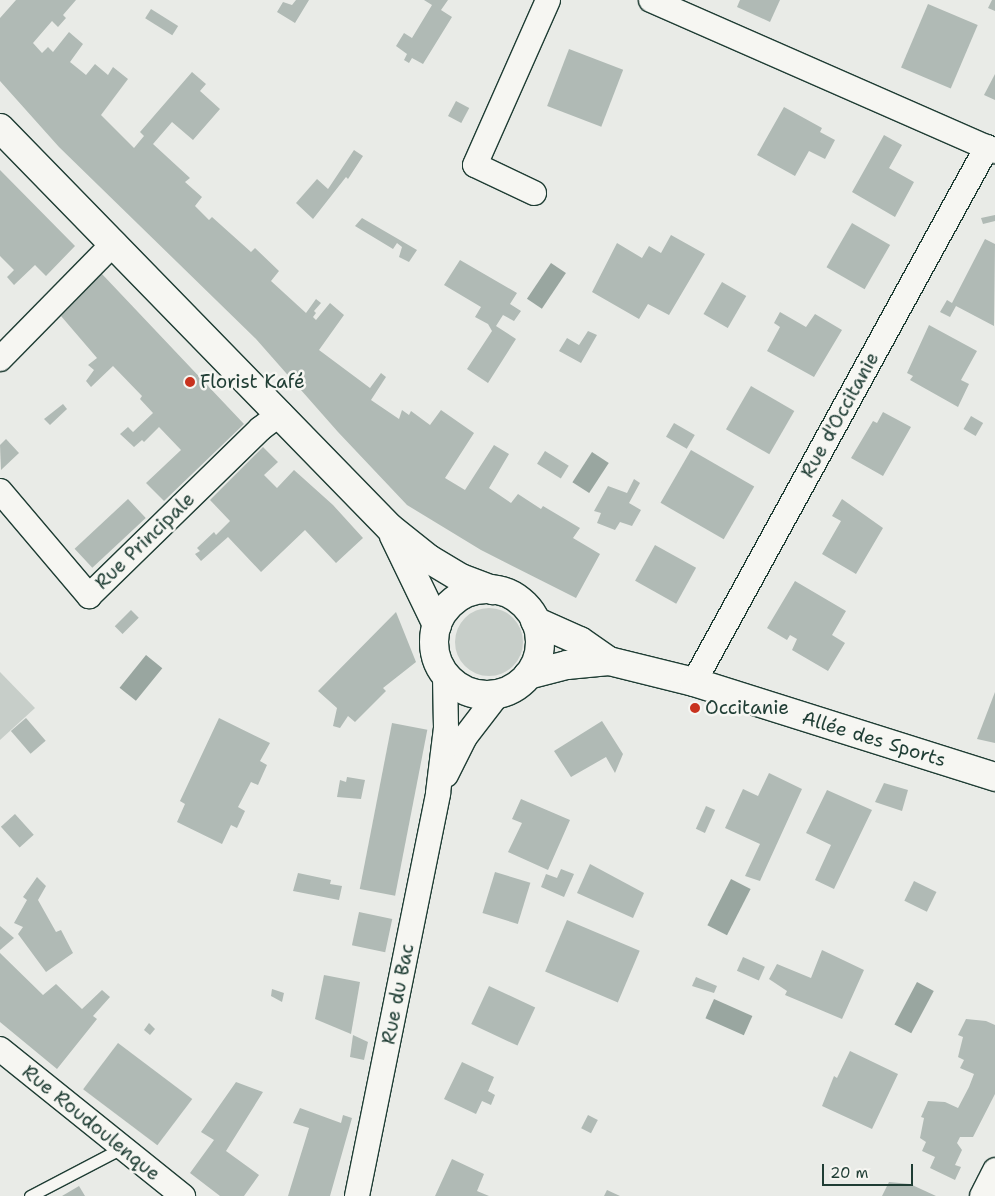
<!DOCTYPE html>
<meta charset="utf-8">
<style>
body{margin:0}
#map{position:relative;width:995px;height:1196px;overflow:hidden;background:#e9ebe7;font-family:"Shantell Sans",sans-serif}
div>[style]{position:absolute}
.green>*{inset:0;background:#c7cec9}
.round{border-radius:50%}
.water>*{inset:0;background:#99a6a0;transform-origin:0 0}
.building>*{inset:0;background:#b0bab5;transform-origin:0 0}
.roads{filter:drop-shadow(1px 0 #1f3d34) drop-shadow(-1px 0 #1f3d34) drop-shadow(0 1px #1f3d34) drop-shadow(0 -1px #1f3d34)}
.lane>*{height:11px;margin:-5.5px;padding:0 5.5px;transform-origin:5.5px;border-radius:5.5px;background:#f6f6f2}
.street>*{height:24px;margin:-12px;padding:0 12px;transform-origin:12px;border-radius:12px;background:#f6f6f2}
.secondary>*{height:28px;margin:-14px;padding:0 14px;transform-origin:14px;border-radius:14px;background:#f6f6f2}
.secondary>.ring{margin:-14px;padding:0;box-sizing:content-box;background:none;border:28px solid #f6f6f2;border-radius:50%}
.dots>*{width:14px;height:14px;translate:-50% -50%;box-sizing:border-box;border:2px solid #f6f6f2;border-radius:50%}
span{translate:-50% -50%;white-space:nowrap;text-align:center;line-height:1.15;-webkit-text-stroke:5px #f6f6f2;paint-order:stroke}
.poi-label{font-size:19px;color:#1f3d34}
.left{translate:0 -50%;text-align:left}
.street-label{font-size:19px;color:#1f3d34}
.scale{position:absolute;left:822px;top:1164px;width:91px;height:22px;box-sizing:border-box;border:2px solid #1f3d34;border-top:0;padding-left:6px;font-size:15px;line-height:18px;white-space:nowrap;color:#1f3d34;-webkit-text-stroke:4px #f6f6f2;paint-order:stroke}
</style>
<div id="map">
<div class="green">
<div class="round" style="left:455px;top:608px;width:68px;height:68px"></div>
<div style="clip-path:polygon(0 672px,35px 708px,0 740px)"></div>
</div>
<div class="water">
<div style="left:551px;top:263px;width:18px;height:43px;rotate:34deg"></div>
<div style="left:592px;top:452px;width:20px;height:36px;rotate:33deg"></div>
<div style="left:146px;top:655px;width:21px;height:42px;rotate:39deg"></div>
<div style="left:731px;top:879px;width:22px;height:52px;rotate:27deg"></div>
<div style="left:917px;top:982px;width:19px;height:48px;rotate:28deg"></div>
<div style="left:714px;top:999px;width:42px;height:21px;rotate:24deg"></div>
</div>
<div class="building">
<div style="clip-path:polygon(16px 0,76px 0,63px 15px,66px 18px,58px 27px,52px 21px,33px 43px,42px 53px,48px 47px,53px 52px,69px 32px,83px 44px,70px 62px,86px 75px,95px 64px,108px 75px,113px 67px,128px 79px,101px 115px,134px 148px,144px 136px,140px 132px,192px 72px,206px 84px,200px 91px,220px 109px,193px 140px,172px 122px,153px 144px,190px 178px,185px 182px,202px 197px,195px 206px,209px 220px,212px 217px,251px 252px,255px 248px,279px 271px,271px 281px,306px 313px,316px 299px,321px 303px,314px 311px,316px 313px,313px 317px,316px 320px,330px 303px,344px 315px,319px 350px,370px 388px,381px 373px,386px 377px,371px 400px,399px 419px,402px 410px,409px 415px,411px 411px,430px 425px,441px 410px,474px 433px,445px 478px,465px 490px,494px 445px,509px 454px,489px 488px,511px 503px,518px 494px,541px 509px,543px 506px,580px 528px,573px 538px,600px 554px,576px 598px,481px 550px,407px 505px,338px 432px,256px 339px,59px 147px,0 81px,0 18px)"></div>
<div style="clip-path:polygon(296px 0,309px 0,295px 23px,277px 12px,283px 2px,292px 5px)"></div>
<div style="clip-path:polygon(424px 0,448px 0,441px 10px,452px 17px,423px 64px,412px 58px,409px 63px,404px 60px,407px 54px,396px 46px,404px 33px,412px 38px,432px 5px)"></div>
<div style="clip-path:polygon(740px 0,780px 0,770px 22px,737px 7px)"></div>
<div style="clip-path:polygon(992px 0,995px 0,995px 11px,988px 8px)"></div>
<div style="left:928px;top:4px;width:54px;height:69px;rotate:23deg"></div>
<div style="left:151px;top:9px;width:32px;height:11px;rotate:32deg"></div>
<div style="left:569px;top:49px;width:58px;height:61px;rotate:21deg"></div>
<div style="clip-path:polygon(995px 74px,995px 100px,984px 95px)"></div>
<div style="left:456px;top:101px;width:15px;height:17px;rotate:28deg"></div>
<div style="clip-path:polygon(784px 107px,822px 128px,820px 132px,835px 140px,825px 159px,809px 151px,795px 176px,757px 155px)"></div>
<div style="clip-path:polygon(884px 135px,902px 145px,889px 168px,914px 182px,895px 217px,852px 192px)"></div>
<div style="clip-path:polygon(354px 150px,363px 156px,348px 179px,346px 177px,313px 219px,296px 203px,317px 179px,328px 189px)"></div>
<div style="clip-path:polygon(0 170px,75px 246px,46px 276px,35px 265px,14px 285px,7px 277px,14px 270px,0 256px)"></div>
<div style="clip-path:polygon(995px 215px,995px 221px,983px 224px,981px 218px)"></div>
<div style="clip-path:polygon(362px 218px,417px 250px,409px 262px,399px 257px,402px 247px,397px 243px,393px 249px,355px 226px)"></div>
<div style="left:852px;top:223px;width:44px;height:51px;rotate:30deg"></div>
<div style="clip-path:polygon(671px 235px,705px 254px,669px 315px,648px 304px,639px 319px,592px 292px,617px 243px,642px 258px,649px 246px,661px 253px)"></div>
<div style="clip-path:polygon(985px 239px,995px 244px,994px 326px,956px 306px,950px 317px,940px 312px,947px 300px,952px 303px)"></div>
<div style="clip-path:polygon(460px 260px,517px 293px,510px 304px,521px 311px,514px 321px,503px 315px,496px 326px,516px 339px,488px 383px,467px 369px,492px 331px,488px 324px,475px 317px,481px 307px,444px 285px)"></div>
<div style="clip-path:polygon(102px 274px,244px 424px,164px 501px,146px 483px,181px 450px,159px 427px,144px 442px,142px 440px,134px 447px,120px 434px,128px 427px,133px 432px,153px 413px,140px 399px,142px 396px,113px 366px,91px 387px,86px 381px,94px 370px,88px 365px,97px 358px,61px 316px)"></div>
<div style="left:722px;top:282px;width:28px;height:37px;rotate:30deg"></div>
<div style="clip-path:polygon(780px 312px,806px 327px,815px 314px,842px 330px,814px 377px,767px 351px,780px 327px,774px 323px)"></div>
<div style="clip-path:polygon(929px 325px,977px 351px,961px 380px,969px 384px,958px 407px,910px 380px,913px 376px,907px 373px)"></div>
<div style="clip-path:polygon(588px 331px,597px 335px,581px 363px,559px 351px,567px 338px,579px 345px)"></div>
<div style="left:751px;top:386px;width:50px;height:50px;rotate:30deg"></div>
<div style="clip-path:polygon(63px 404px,67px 409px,50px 425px,44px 419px)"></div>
<div style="clip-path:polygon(883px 412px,911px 427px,883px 476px,851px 458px,873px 421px,877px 423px)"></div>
<div style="left:971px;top:416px;width:14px;height:15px;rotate:30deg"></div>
<div style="left:674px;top:423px;width:24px;height:16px;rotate:30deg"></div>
<div style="clip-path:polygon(6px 439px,19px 453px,1px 470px,0 445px)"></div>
<div style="clip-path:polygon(263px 447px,278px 462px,264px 475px,277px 488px,294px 470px,333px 505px,363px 538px,336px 563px,305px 530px,261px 572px,228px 537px,201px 561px,195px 554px,200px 551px,197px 548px,214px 532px,216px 535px,230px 521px,210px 500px)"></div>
<div style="left:691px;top:450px;width:73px;height:61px;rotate:30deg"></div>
<div style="left:545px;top:451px;width:28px;height:15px;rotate:32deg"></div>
<div style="clip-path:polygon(634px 479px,640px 483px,629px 503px,641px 510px,632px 526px,620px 522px,615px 530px,597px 523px,601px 513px,594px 511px,608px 486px,627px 493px)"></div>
<div style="left:128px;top:499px;width:26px;height:73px;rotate:47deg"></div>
<div style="clip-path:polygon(842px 499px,883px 528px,856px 574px,822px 554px,841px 521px,832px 516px)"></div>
<div style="left:655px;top:545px;width:47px;height:41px;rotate:29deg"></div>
<div style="clip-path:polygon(795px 581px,846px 611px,832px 635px,845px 643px,828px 671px,792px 650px,797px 639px,790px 635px,787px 640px,767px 628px)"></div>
<div style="left:131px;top:610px;width:11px;height:23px;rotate:45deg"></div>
<div style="clip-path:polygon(396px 612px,416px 662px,383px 688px,386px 691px,355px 722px,348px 716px,340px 728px,333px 726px,337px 708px,318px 691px)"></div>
<div style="clip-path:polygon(995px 692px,995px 743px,977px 739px)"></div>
<div style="left:26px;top:718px;width:30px;height:20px;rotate:49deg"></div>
<div style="clip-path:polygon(219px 718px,270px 743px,260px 761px,267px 765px,258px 785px,251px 782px,238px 807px,245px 811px,237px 828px,231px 825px,222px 844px,177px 822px,185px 804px,180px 801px)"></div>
<div style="clip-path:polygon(602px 721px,623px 754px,615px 773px,606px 757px,571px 777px,554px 751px)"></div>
<div style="left:392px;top:723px;width:36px;height:169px;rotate:11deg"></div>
<div style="clip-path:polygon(769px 773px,802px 789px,760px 881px,745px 876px,760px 844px,725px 828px,743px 789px,758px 796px)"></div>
<div style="clip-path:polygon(347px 777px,365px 780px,361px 799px,337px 797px,340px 780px,346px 782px)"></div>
<div style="clip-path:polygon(884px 783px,908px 790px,902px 811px,875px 802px)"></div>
<div style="clip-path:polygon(827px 790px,872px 810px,834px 889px,815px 880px,831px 845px,806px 833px)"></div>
<div style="clip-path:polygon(521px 799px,570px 820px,548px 870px,508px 852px,522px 823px,512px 819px)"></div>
<div style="left:706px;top:806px;width:10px;height:25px;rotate:24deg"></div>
<div style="left:15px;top:814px;width:28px;height:19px;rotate:48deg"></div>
<div style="clip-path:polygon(590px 864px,644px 893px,633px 918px,577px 893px)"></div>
<div style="clip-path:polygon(561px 869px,574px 874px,564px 897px,541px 887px,546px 874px,557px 878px)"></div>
<div style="left:495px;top:872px;width:37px;height:43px;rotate:17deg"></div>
<div style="clip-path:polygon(298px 873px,331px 880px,330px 884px,342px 886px,339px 900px,293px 891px)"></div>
<div style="clip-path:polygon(37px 877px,46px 886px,38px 900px,56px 932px,61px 930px,73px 953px,46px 972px,18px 934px,23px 927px,14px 923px,27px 900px,23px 897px)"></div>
<div style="left:914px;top:881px;width:25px;height:22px;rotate:26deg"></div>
<div style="left:359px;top:912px;width:34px;height:34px;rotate:12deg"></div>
<div style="left:567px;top:920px;width:79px;height:56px;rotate:23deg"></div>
<div style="clip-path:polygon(0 926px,14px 938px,0 950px)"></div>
<div style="clip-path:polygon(822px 950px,864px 970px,842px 1019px,785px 995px,787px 991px,769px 979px,777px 964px,811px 978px)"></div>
<div style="clip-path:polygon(0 953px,43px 995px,56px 984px,82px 1009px,102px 990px,110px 997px,93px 1016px,97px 1019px,57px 1069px,0 1022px)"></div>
<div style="left:743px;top:957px;width:24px;height:15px;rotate:24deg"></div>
<div style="clip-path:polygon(324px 975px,360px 982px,351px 1034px,315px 1019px)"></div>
<div style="clip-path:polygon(696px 977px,717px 986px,714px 993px,692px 986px)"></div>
<div style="left:489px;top:986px;width:51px;height:42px;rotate:25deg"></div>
<div style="clip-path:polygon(272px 989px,284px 993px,282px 1002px,271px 996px)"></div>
<div style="clip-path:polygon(966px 1019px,986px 1021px,995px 1025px,995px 1094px,973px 1137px,960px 1137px,957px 1143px,962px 1150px,955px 1165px,961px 1167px,955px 1180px,930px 1168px,935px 1157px,922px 1151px,926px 1142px,920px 1138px,924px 1118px,921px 1117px,928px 1101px,945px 1102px,958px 1108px,969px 1087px,974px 1074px,960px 1068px,964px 1060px,958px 1057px,963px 1037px,958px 1035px)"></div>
<div style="clip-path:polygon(149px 1023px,155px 1029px,150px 1035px,144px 1030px)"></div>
<div style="clip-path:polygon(353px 1035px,368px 1042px,364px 1060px,350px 1057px)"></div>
<div style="left:118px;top:1043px;width:93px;height:58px;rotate:37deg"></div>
<div style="clip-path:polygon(850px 1051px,898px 1074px,872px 1129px,822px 1106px,834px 1076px,837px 1078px)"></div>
<div style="clip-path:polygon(462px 1062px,494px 1077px,488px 1091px,495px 1095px,491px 1105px,482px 1101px,476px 1114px,444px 1099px)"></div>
<div style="clip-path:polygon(236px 1082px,263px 1092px,226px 1151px,259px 1175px,244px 1196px,220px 1196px,190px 1173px,214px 1140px,201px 1132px)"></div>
<div style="clip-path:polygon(300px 1108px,341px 1123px,343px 1115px,352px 1118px,330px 1196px,288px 1196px,309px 1128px,293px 1123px)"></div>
<div style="left:588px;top:1115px;width:11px;height:15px;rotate:27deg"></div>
<div style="clip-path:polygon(452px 1159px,484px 1174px,477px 1191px,489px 1196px,435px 1196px)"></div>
<div style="clip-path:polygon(889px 1182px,910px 1184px,936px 1196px,882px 1196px)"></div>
<div style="clip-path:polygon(79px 1186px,85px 1196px,62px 1196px)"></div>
<div style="clip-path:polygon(607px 1190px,620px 1196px,604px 1196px)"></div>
</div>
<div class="roads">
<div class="lane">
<div style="left:30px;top:1196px;width:104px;rotate:-27.6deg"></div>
</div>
<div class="street">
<div style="left:651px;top:0;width:376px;rotate:23.7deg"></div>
<div style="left:534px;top:193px;width:65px;rotate:-154.6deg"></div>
<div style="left:475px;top:165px;width:180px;rotate:-66.1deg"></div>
<div style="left:0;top:359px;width:163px;rotate:-45.5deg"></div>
<div style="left:0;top:491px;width:138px;rotate:49.7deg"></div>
<div style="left:89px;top:596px;width:239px;rotate:-44.3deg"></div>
<div style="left:260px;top:429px;width:26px;rotate:-37deg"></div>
<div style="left:694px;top:682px;width:610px;rotate:-61.29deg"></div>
<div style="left:446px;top:775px;width:42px;rotate:-63.4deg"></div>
<div style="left:465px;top:737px;width:54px;rotate:-52.5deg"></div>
<div style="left:0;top:1049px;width:235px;rotate:38.8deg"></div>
<div style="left:357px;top:1196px;width:411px;rotate:-78.6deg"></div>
<div style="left:438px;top:793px;width:65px;rotate:-83deg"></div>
<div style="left:446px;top:728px;width:53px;rotate:-91.1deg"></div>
<div style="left:982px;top:1196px;width:29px;rotate:-63deg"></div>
</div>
<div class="secondary">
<div style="left:0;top:128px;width:559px;rotate:45.73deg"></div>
<div style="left:390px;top:528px;width:50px;rotate:38.5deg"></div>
<div style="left:429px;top:559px;width:37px;rotate:31deg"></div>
<div style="left:461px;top:578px;width:34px;rotate:21deg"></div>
<div style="left:394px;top:536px;width:99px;rotate:64.2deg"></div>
<div class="ring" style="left:434px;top:589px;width:78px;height:78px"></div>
<div style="left:535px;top:621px;width:49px;rotate:24deg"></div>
<div style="left:580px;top:641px;width:35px;rotate:35deg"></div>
<div style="left:609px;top:661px;width:88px;rotate:13.9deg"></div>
<div style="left:694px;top:682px;width:316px;rotate:17.5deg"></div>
<div style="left:528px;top:675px;width:40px;rotate:-14.4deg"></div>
<div style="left:567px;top:665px;width:42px;rotate:-5.4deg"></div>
</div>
</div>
<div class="dots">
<div style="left:190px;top:382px;background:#c8321e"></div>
<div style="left:695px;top:708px;background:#c8321e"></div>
</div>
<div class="poi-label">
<span class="left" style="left:200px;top:382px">Florist Kafé</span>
<span class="left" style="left:705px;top:708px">Occitanie</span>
</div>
<div class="street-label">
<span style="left:840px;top:415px;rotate:-61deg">Rue d'Occitanie</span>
<span style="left:145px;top:541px;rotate:-44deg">Rue Principale</span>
<span style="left:874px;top:739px;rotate:17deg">Allée des Sports</span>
<span style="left:398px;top:994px;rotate:-79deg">Rue du Bac</span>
<span style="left:91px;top:1123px;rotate:39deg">Rue Roudoulenque</span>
</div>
<div class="scale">20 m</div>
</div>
